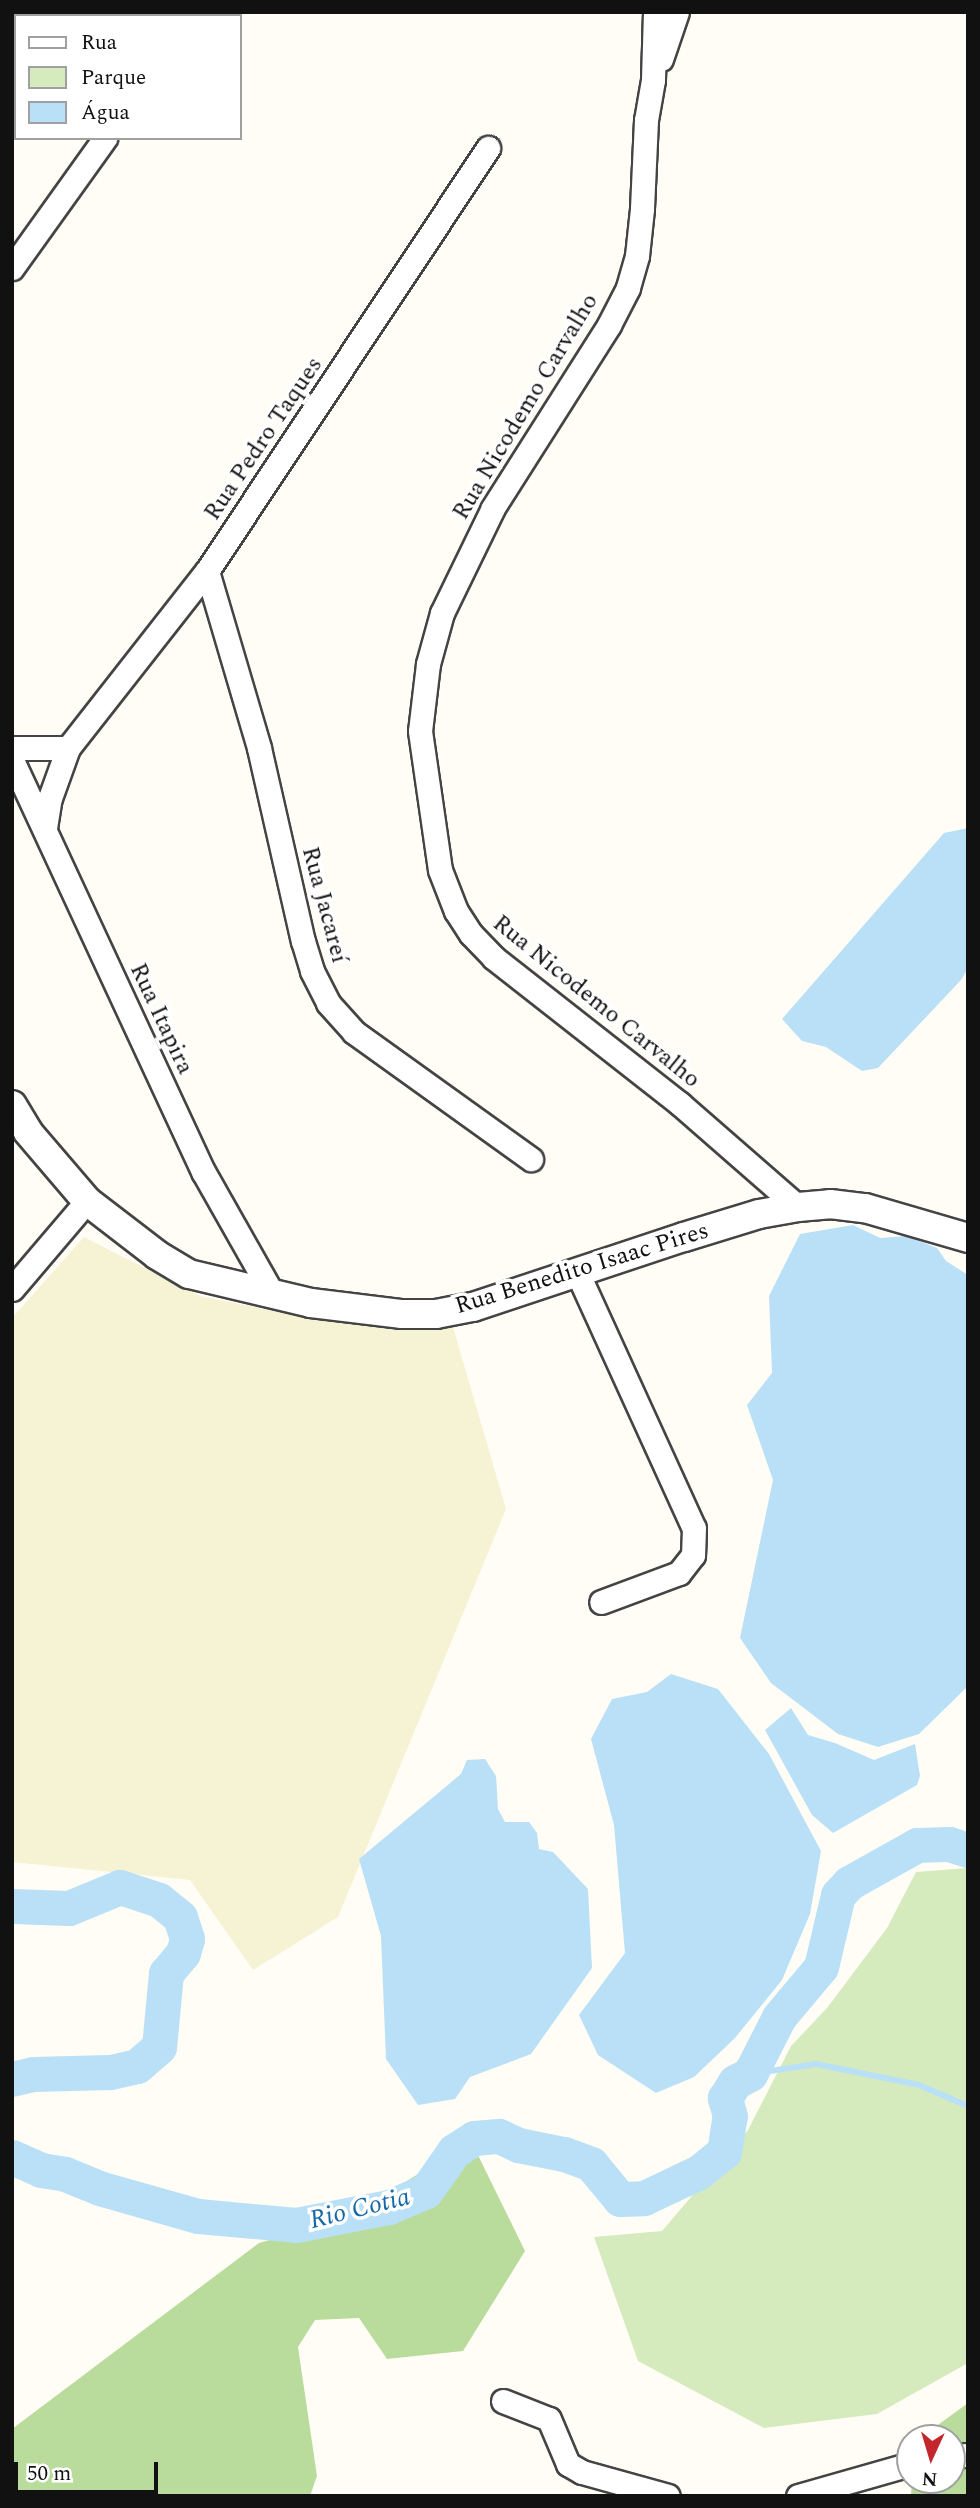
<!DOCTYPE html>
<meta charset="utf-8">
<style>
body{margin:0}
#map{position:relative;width:980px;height:2508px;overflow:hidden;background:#fffdf5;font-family:Spectral,serif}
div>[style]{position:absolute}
.farmland>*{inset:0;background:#f6f3d4}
.green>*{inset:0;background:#d5ebbd}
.forest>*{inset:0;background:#b9dc9c}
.water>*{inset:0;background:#b9e0f7}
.stream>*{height:6px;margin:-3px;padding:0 3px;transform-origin:3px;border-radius:3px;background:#b9e0f7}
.river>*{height:35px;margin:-17.5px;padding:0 17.5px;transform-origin:17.5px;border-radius:17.5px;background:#b9e0f7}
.roads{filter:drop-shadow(2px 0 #444) drop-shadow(-2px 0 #444) drop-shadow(0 2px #444) drop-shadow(0 -2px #444)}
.minor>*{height:23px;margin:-11.5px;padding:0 11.5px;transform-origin:11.5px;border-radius:11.5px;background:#fff}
.tertiary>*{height:28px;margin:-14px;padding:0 14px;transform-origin:14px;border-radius:14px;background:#fff}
span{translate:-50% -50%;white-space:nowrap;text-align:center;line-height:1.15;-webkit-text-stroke:7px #fff;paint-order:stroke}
.street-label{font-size:24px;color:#111}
.water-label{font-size:26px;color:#1768a6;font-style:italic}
.frame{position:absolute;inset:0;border:14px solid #111;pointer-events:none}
.legend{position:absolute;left:14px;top:14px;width:228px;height:126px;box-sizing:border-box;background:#fff;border:2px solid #a0a0a0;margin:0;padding:9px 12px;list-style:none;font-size:21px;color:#111}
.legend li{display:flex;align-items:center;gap:14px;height:35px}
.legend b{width:35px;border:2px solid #a0a0a0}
.north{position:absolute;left:896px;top:2424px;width:70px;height:70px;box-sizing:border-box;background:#fff;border:2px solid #a0a0a0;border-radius:50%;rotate:184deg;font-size:19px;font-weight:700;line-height:28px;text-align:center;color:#111}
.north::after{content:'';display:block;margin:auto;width:24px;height:32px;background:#c4262e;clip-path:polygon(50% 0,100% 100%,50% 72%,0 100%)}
.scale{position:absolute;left:14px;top:2462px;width:144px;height:32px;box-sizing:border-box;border:4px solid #111;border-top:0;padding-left:9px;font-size:21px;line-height:24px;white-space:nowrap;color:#111;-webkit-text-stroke:5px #fff;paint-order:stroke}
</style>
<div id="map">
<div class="farmland">
<div style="clip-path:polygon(84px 1237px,200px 1296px,323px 1321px,453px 1327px,506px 1509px,338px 1917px,253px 1970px,190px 1880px,12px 1862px,12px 1318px)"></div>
</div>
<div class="green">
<div style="clip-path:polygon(968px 1868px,968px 2363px,877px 2414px,764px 2428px,638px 2361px,594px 2237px,662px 2231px,748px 2130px,791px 2046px,827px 2008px,887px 1928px,916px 1872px)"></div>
</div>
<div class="forest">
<div style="clip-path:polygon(471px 2141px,525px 2251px,463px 2351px,387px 2359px,359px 2318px,315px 2320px,298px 2347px,317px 2476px,310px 2496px,12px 2496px,12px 2429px,259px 2243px,346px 2219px)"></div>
<div style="clip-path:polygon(968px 2403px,968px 2496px,911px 2496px,912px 2480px,952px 2480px,952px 2438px,920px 2438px)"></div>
</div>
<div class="water">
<div style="clip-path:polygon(968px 828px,968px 968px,961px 980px,878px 1068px,862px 1071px,826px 1047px,802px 1041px,782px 1019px,944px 833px)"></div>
<div style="clip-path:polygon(853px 1225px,880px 1238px,907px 1236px,937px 1248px,946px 1261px,968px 1275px,968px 1686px,919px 1734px,878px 1747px,838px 1734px,771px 1683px,740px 1638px,773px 1480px,747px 1405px,772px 1373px,769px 1296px,800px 1234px)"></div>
<div style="clip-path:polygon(671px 1674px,718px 1689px,769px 1754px,821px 1851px,810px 1914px,782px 1980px,735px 2038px,694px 2077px,656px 2093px,598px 2055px,579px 2015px,625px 1953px,614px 1825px,591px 1739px,612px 1699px,647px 1692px)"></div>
<div style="clip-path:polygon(791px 1708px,808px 1735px,835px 1743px,874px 1760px,915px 1744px,920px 1776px,917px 1785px,833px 1833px,812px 1815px,765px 1730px)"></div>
<div style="clip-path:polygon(485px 1759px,496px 1776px,498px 1809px,505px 1822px,529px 1822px,537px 1833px,539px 1849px,553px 1852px,588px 1889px,592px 1968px,531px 2054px,470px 2077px,455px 2099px,418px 2105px,386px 2059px,381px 1936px,359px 1859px,461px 1774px,467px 1760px)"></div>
</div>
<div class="stream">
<div style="left:750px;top:2074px;width:67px;rotate:-8.6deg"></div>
<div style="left:816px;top:2064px;width:105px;rotate:11.5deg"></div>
<div style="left:919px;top:2085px;width:53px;rotate:23.2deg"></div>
</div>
<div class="river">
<div style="left:12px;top:1906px;width:57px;rotate:2deg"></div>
<div style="left:69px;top:1908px;width:55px;rotate:-22.4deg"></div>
<div style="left:120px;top:1887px;width:41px;rotate:18.4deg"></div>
<div style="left:159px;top:1900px;width:27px;rotate:39deg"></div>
<div style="left:180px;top:1917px;width:23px;rotate:72deg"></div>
<div style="left:187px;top:1939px;width:15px;rotate:106deg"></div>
<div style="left:183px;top:1953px;width:26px;rotate:130deg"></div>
<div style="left:166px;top:1973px;width:74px;rotate:95.4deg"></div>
<div style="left:159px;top:2047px;width:29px;rotate:139deg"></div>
<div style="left:137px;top:2066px;width:28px;rotate:167deg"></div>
<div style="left:110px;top:2072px;width:77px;rotate:178.5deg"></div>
<div style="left:33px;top:2074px;width:22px;rotate:167deg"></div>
<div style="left:12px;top:2157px;width:32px;rotate:24deg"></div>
<div style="left:41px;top:2170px;width:24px;rotate:9deg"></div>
<div style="left:65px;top:2174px;width:37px;rotate:22deg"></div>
<div style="left:99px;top:2188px;width:103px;rotate:15.8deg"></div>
<div style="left:198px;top:2216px;width:98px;rotate:5.2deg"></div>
<div style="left:296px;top:2225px;width:95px;rotate:-11deg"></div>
<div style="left:389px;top:2207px;width:40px;rotate:-23.4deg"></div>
<div style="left:426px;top:2191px;width:49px;rotate:-55deg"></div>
<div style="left:454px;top:2151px;width:24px;rotate:-33deg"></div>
<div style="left:474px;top:2138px;width:25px;rotate:-5deg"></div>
<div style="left:499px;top:2136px;width:21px;rotate:25deg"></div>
<div style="left:518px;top:2145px;width:47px;rotate:11.1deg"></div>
<div style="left:564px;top:2154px;width:29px;rotate:20deg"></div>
<div style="left:591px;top:2164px;width:45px;rotate:50.4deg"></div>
<div style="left:620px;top:2199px;width:24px;rotate:-2deg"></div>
<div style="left:644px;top:2198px;width:61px;rotate:-25.3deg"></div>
<div style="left:699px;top:2172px;width:32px;rotate:-39deg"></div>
<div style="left:724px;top:2152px;width:36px;rotate:-81deg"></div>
<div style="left:730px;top:2116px;width:19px;rotate:-106deg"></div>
<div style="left:725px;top:2098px;width:19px;rotate:-58deg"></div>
<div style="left:735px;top:2082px;width:17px;rotate:-28deg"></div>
<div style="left:750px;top:2074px;width:64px;rotate:-63deg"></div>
<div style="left:779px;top:2017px;width:65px;rotate:-50deg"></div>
<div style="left:821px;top:1967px;width:74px;rotate:-76.7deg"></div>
<div style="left:838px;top:1895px;width:16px;rotate:-47deg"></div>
<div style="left:849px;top:1883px;width:78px;rotate:-29.2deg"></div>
<div style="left:917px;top:1845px;width:32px;rotate:-2deg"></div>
<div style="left:949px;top:1844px;width:20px;rotate:18deg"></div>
</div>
<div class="roads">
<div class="minor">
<div style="left:655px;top:12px;width:68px;rotate:91.7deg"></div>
<div style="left:653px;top:80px;width:41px;rotate:99.9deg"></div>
<div style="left:646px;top:120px;width:89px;rotate:92.6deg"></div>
<div style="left:642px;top:209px;width:47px;rotate:96.1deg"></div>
<div style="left:637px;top:256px;width:33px;rotate:106deg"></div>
<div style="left:628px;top:288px;width:42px;rotate:117.2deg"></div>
<div style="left:609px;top:325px;width:217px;rotate:122.4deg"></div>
<div style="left:493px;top:508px;width:117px;rotate:115.9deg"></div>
<div style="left:442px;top:613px;width:53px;rotate:105.4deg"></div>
<div style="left:428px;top:664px;width:67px;rotate:96.8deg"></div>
<div style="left:420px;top:731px;width:140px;rotate:81.8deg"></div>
<div style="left:440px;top:870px;width:44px;rotate:68.7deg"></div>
<div style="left:456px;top:911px;width:27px;rotate:57deg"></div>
<div style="left:471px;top:934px;width:33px;rotate:46deg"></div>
<div style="left:494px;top:958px;width:236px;rotate:38.1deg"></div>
<div style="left:680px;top:1104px;width:157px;rotate:41.1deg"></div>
<div style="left:193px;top:16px;width:4px;rotate:-63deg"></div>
<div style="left:661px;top:59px;width:50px;rotate:-71.2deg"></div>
<div style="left:12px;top:268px;width:160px;rotate:-54.4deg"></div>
<div style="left:207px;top:571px;width:184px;rotate:73.6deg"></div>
<div style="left:259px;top:748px;width:198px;rotate:77.2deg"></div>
<div style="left:303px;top:941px;width:31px;rotate:73deg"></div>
<div style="left:312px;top:971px;width:36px;rotate:63deg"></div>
<div style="left:328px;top:1003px;width:39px;rotate:48deg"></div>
<div style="left:354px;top:1032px;width:218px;rotate:35.7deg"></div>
<div style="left:12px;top:748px;width:56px"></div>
<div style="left:12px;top:760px;width:455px;rotate:65.1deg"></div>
<div style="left:204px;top:1173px;width:140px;rotate:60.5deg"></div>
<div style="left:45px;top:828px;width:30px;rotate:-81deg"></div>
<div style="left:50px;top:798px;width:53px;rotate:-70.2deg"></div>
<div style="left:68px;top:748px;width:225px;rotate:-51.9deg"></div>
<div style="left:207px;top:571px;width:508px;rotate:-56.4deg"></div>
<div style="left:578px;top:1274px;width:279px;rotate:65.5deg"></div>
<div style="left:694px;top:1528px;width:27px;rotate:92deg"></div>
<div style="left:693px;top:1555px;width:23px;rotate:128deg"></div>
<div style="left:679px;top:1573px;width:83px;rotate:159.6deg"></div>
<div style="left:12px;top:1289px;width:116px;rotate:-49.6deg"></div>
<div style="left:503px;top:2401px;width:49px;rotate:21.4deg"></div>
<div style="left:549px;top:2419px;width:49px;rotate:67.1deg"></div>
<div style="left:568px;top:2464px;width:16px;rotate:30deg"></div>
<div style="left:582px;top:2472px;width:89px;rotate:15.6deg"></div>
<div style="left:952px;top:2456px;width:16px;rotate:-4deg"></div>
<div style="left:798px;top:2496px;width:116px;rotate:-15.9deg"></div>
</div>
<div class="tertiary">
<div style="left:12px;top:1105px;width:31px;rotate:59deg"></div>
<div style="left:28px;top:1132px;width:91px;rotate:49.5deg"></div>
<div style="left:87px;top:1201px;width:88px;rotate:37.6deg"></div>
<div style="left:157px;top:1255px;width:37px;rotate:31deg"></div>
<div style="left:189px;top:1274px;width:125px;rotate:13.4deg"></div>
<div style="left:311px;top:1303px;width:92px;rotate:6.9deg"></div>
<div style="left:402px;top:1314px;width:34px"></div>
<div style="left:436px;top:1314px;width:38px;rotate:-11deg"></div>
<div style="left:473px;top:1307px;width:222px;rotate:-18.4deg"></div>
<div style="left:684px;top:1237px;width:78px;rotate:-17deg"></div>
<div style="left:759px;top:1214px;width:40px;rotate:-10deg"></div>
<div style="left:798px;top:1207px;width:32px;rotate:-5deg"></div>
<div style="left:830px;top:1204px;width:35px;rotate:7deg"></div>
<div style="left:865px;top:1208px;width:107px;rotate:16.2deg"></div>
</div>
</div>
<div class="street-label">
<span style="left:526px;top:407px;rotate:-59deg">Rua Nicodemo Carvalho</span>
<span style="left:264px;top:439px;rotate:-56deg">Rua Pedro Taques</span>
<span style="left:324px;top:905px;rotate:75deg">Rua Jacareí</span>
<span style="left:596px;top:1002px;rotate:39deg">Rua Nicodemo Carvalho</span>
<span style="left:161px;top:1019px;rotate:65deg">Rua Itapira</span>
<span style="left:582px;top:1269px;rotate:-17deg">Rua Benedito Isaac Pires</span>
</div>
<div class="water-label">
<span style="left:360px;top:2209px;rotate:-14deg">Rio Cotia</span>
</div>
<div class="frame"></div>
<ul class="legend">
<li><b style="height:9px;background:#fff"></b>Rua</li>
<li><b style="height:19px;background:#d5ebbd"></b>Parque</li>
<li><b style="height:19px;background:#b9e0f7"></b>Água</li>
</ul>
<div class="north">N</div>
<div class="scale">50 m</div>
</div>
